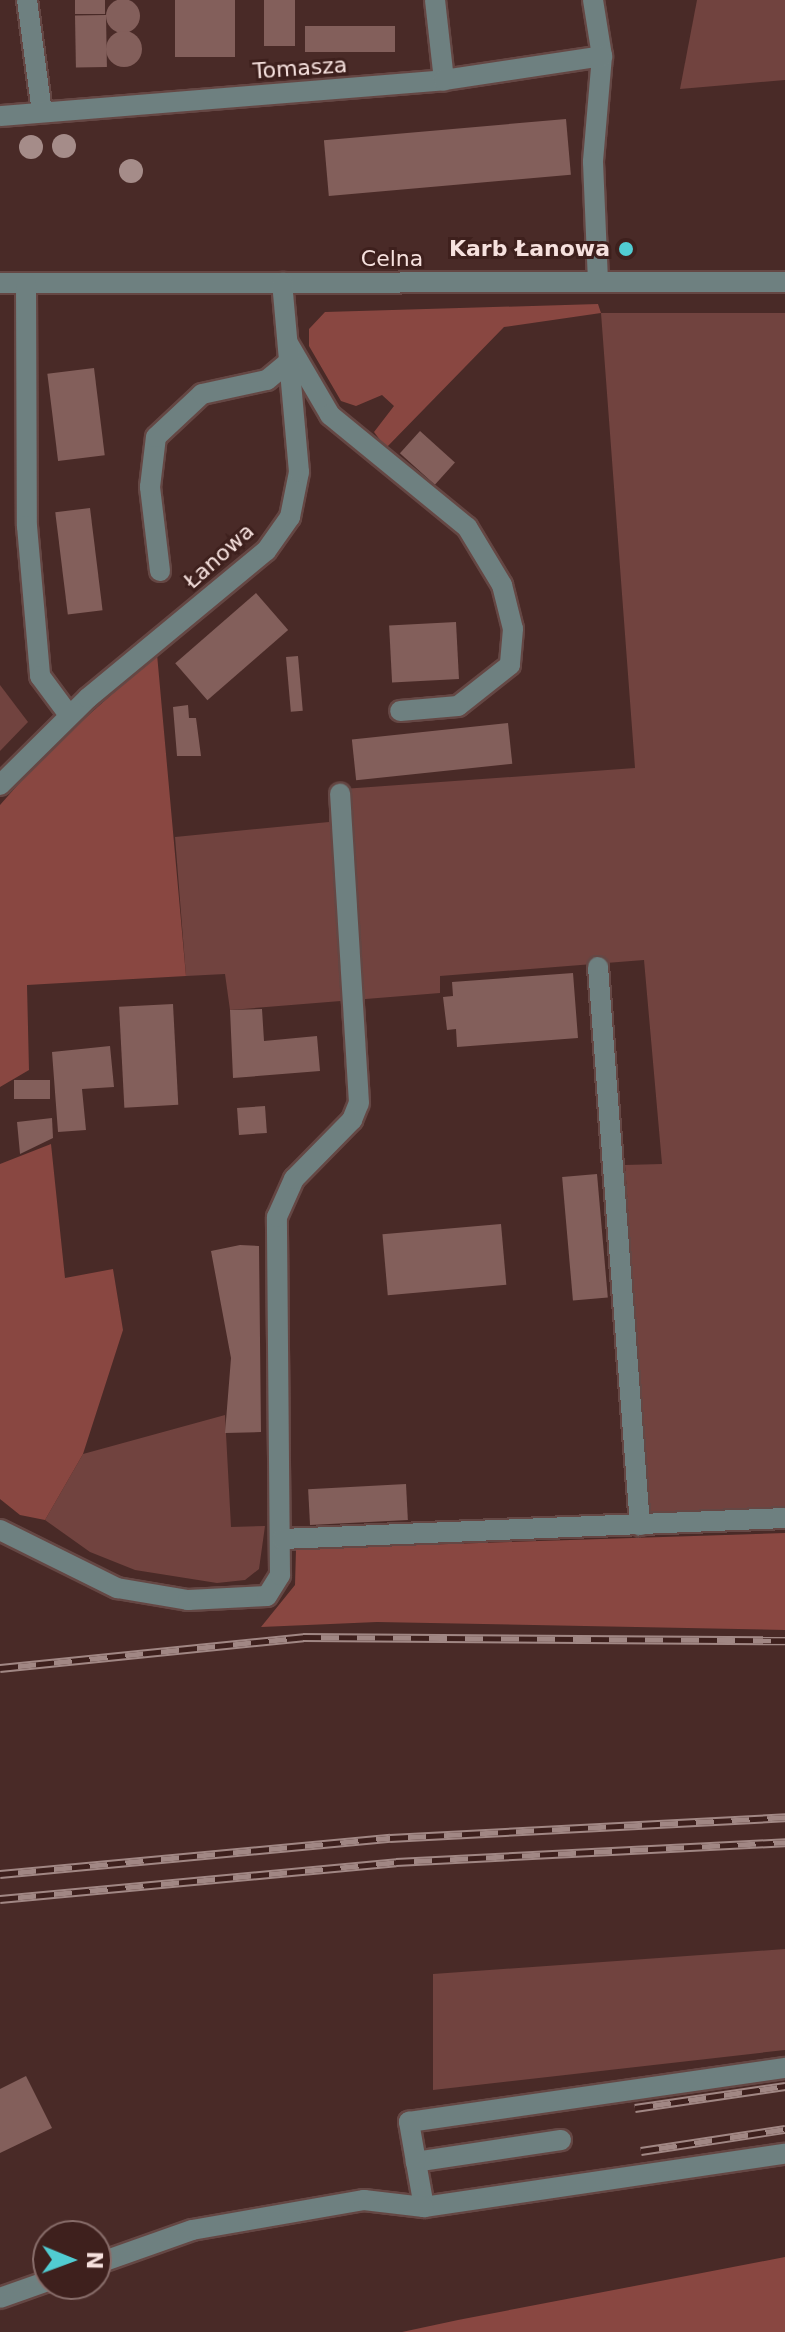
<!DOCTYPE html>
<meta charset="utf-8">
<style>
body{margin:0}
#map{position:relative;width:785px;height:2332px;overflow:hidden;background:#492a27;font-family:"DejaVu Sans",sans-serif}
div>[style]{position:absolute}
.green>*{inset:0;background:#71433f}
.forest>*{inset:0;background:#894741}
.building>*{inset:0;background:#835f5b;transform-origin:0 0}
.round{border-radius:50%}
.roads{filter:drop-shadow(2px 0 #654744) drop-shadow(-2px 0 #654744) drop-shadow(0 2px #654744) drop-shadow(0 -2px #654744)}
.minor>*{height:20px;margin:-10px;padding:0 10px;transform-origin:10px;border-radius:10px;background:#6e8080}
.rail>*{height:9px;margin-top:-4.5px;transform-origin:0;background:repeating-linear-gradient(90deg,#3e201d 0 18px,#a18784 0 36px);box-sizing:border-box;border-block:2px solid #a18784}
.trees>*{width:24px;height:24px;margin:-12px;border-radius:50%;background:#a58c89}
.dots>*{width:22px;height:22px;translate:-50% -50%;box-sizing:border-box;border:4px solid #3e201d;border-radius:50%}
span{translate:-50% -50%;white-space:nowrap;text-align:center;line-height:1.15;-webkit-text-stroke:6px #3e201d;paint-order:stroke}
.street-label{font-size:22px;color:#f6e1de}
.poi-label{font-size:22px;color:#f6e1de;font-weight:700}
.right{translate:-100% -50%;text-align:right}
.north{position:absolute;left:32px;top:2220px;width:80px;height:80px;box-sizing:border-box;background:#3e201d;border:2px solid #886d6a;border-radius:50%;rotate:91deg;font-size:22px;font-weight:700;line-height:32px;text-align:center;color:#f6e1de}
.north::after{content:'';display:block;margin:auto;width:28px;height:36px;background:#51ccd2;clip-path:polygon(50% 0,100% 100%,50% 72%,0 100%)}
</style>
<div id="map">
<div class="green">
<div style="clip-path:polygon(697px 0,785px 0,785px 80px,680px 89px)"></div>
<div style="clip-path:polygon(601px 313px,785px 313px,785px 1507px,649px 1512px,625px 1165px,662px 1164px,644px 960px,440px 976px,440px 993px,230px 1010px,225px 974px,186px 976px,175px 837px,329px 822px,329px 790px,635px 768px)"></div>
<div style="clip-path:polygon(0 685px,28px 722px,0 751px)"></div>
<div style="clip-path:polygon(225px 1415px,231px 1527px,265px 1526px,259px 1569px,245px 1580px,217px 1583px,135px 1570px,90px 1552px,45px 1520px,83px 1454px)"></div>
<div style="clip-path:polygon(785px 1949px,785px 2050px,433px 2090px,433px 1974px)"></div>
</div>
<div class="forest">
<div style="clip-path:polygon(598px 304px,601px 313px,504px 327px,386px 448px,374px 432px,394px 406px,382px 395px,356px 406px,341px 401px,309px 346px,309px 329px,325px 312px)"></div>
<div style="clip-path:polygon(157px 654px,186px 976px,27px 985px,29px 1070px,0 1087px,0 805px,45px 754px)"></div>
<div style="clip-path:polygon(51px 1144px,65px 1278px,113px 1269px,123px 1330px,83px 1454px,45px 1520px,20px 1515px,0 1499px,0 1164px)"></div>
<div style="clip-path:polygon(785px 1533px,785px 1630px,377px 1622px,261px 1627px,295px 1585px,296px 1549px)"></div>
<div style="clip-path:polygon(785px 2257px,785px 2332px,402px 2332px,458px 2320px)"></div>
</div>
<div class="building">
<div class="round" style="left:106px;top:-1px;width:34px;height:34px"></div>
<div style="left:75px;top:0;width:30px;height:14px"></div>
<div style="left:175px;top:0;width:60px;height:57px"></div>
<div style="left:264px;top:0;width:31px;height:46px"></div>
<div style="left:106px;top:15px;width:52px;height:31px;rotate:89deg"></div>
<div style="left:395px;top:26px;width:26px;height:90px;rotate:90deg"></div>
<div class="round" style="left:106px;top:31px;width:36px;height:36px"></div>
<div style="left:566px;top:119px;width:56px;height:243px;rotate:85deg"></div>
<div style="left:94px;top:368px;width:88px;height:47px;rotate:83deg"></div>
<div style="left:420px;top:431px;width:47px;height:30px;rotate:42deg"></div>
<div style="left:90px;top:508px;width:103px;height:35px;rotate:83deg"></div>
<div style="left:256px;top:593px;width:49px;height:107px;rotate:49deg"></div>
<div style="left:456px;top:622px;width:57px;height:67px;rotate:87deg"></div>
<div style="left:298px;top:656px;width:55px;height:12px;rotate:85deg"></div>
<div style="clip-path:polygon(188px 705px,189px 718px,196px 718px,201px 756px,177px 756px,173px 707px)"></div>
<div style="left:508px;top:723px;width:41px;height:157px;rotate:84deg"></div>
<div style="clip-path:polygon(573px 973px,578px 1038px,457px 1047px,456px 1029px,447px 1030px,443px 997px,453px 996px,452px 982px)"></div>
<div style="left:173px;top:1004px;width:101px;height:54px;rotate:87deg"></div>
<div style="clip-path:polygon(262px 1009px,264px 1041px,317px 1036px,320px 1071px,233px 1078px,230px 1010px)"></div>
<div style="clip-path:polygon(110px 1046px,114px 1087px,82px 1089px,86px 1130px,58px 1132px,52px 1052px)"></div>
<div style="left:50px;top:1080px;width:19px;height:36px;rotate:90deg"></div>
<div style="left:265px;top:1106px;width:27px;height:28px;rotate:86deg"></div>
<div style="clip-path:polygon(52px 1118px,53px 1138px,20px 1154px,17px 1122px)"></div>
<div style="left:597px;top:1174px;width:124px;height:35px;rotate:85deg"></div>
<div style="left:501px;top:1224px;width:61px;height:119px;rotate:85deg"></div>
<div style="clip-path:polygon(240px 1245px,259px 1246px,261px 1432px,225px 1433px,231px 1358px,211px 1251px)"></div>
<div style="left:406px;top:1484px;width:36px;height:98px;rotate:87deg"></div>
<div style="clip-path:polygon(26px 2076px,52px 2128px,0 2153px,0 2089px)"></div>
</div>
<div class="roads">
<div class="minor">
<div style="left:27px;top:0;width:113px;rotate:82.4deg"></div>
<div style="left:435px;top:0;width:81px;rotate:83.6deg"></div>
<div style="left:593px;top:0;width:57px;rotate:80.9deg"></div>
<div style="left:602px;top:56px;width:106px;rotate:94.9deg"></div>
<div style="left:593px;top:162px;width:120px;rotate:87.6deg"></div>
<div style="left:0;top:116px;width:445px;rotate:-4.6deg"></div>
<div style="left:444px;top:80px;width:160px;rotate:-8.6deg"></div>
<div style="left:0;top:283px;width:785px;rotate:-0.07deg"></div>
<div style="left:26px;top:283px;width:243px;rotate:89.8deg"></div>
<div style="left:27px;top:526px;width:151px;rotate:85deg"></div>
<div style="left:40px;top:676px;width:49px;rotate:53.4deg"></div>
<div style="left:289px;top:345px;width:81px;rotate:59.6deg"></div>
<div style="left:330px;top:415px;width:177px;rotate:39.3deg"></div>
<div style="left:467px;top:527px;width:68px;rotate:58.9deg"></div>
<div style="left:502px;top:585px;width:45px;rotate:76deg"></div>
<div style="left:513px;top:629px;width:36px;rotate:95deg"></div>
<div style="left:510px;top:665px;width:66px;rotate:141.7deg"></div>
<div style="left:458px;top:706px;width:58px;rotate:175.1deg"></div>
<div style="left:160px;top:571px;width:85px;rotate:-96.8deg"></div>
<div style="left:150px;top:487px;width:50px;rotate:-83.2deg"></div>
<div style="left:156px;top:437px;width:63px;rotate:-43.1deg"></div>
<div style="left:202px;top:394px;width:66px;rotate:-12.2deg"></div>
<div style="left:267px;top:380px;width:26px;rotate:-40deg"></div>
<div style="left:0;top:785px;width:124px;rotate:-44.7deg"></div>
<div style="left:88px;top:698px;width:231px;rotate:-39.6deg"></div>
<div style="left:266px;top:551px;width:42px;rotate:-54.8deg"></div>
<div style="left:290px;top:517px;width:46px;rotate:-78.7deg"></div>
<div style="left:299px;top:472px;width:190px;rotate:-95.1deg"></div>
<div style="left:598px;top:967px;width:560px;rotate:85.7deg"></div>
<div style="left:0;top:1530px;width:131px;rotate:26.4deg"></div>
<div style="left:117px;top:1588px;width:72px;rotate:9.6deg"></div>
<div style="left:188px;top:1600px;width:79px;rotate:-2.9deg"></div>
<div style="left:267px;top:1596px;width:25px;rotate:-58deg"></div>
<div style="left:280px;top:1575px;width:358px;rotate:-90.5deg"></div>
<div style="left:277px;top:1217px;width:42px;rotate:-65.9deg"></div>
<div style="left:294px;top:1179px;width:83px;rotate:-45.5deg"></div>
<div style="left:352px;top:1120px;width:18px;rotate:-68deg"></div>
<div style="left:359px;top:1103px;width:310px;rotate:-93.5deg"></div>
<div style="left:282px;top:1539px;width:503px;rotate:-2.39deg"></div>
<div style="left:561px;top:2140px;width:147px;rotate:171.4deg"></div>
<div style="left:416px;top:2162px;width:46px;rotate:79.9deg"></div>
<div style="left:424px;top:2207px;width:365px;rotate:-8.4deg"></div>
<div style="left:416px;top:2162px;width:41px;rotate:-99.9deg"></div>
<div style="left:409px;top:2122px;width:380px;rotate:-8.2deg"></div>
<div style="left:96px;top:2264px;width:102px;rotate:-19.5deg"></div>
<div style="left:192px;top:2230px;width:175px;rotate:-9.9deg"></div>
<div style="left:364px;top:2200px;width:60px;rotate:6.7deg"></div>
<div style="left:0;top:2298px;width:51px;rotate:-19.5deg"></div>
</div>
</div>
<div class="rail">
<div style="left:0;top:1668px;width:305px;rotate:-5.8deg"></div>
<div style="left:303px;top:1637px;width:482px;rotate:0.4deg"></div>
<div style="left:0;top:1874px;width:392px;rotate:-5.3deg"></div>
<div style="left:390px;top:1838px;width:396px;rotate:-3deg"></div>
<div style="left:0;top:1899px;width:398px;rotate:-5.3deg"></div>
<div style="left:396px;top:1862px;width:390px;rotate:-2.9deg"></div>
<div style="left:635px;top:2108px;width:152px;rotate:-8.3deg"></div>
<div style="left:641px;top:2151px;width:146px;rotate:-8.7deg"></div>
</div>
<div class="trees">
<div style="left:64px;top:146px"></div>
<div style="left:31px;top:147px"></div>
<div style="left:131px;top:171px"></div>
</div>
<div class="dots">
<div style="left:626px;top:249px;background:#51ccd2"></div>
</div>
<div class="street-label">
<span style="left:300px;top:68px;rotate:-4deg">Tomasza</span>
<span style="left:392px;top:259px">Celna</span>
<span style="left:219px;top:556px;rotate:-42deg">Łanowa</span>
</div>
<div class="poi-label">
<span class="right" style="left:610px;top:249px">Karb Łanowa</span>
</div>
<div class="north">N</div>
</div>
